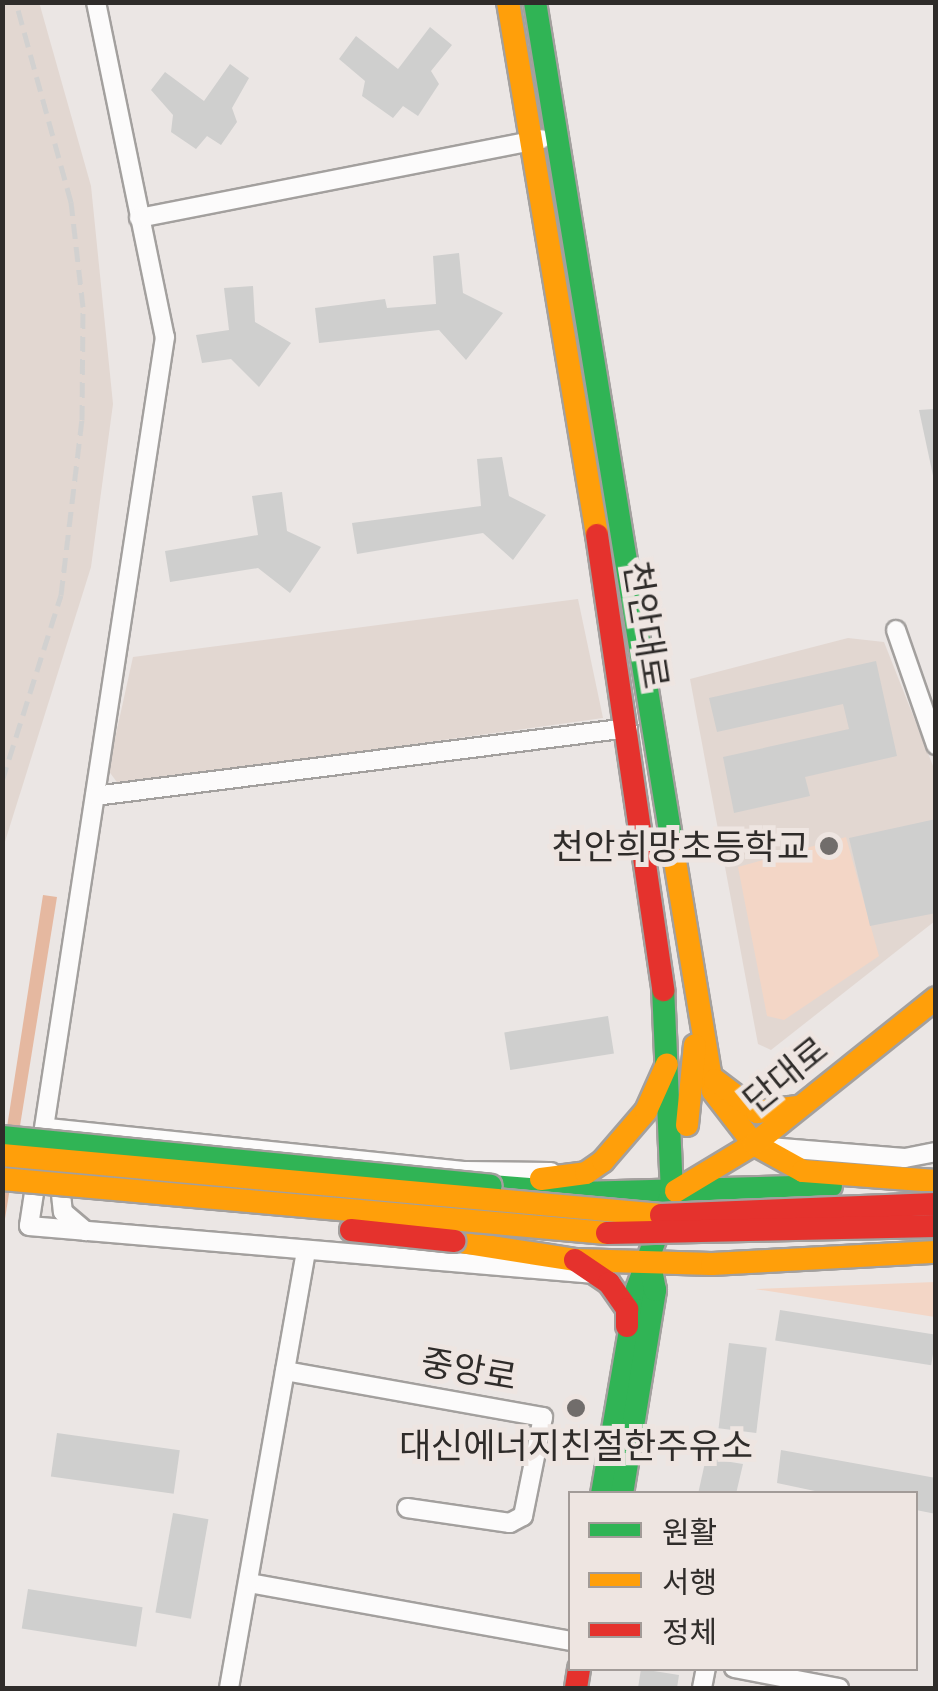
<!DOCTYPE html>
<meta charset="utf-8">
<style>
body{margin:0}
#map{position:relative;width:938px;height:1691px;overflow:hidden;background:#ebe6e4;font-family:"Open Sans","Noto Sans KR",sans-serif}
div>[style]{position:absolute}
.built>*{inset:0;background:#e2d7d1}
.green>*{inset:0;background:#f3d6c6}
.water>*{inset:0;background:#e5b8a0}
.building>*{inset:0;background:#cfcfce;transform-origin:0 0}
.roads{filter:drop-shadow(2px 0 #a3a09e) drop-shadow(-2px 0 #a3a09e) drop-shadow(0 2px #a3a09e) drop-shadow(0 -2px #a3a09e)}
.street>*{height:18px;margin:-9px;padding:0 9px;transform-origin:9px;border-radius:9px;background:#fcfbfb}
.fast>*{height:22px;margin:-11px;padding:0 11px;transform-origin:11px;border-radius:11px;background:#30b455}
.slow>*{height:22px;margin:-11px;padding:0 11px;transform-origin:11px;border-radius:11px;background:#ff9f0a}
.jam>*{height:22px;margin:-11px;padding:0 11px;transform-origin:11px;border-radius:11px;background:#e5322d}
.rail>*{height:5px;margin-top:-2.5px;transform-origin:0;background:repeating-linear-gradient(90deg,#d2d1d0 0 15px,transparent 0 23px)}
.bridges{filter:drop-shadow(2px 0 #a3a09e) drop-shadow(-2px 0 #a3a09e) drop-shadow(0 2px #a3a09e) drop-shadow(0 -2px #a3a09e)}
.fast-bridge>*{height:22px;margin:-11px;padding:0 11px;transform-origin:11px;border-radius:11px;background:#30b455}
.slow-bridge>*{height:22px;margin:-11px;padding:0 11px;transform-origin:11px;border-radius:11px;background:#ff9f0a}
.jam-bridge>*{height:22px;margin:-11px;padding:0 11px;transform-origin:11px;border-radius:11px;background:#e5322d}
.dots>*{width:28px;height:28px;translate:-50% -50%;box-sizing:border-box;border:5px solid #eee5e1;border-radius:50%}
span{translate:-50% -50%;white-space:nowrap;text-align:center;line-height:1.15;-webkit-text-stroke:10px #eee5e1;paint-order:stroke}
.street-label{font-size:35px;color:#2f2c2a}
.poi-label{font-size:35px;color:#2f2c2a}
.right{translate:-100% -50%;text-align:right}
.frame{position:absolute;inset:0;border:5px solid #2f2c2a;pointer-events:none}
.legend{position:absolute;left:568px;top:1491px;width:350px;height:180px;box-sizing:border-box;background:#eee5e1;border:2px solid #a29b98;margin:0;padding:12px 18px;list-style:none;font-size:30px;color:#2f2c2a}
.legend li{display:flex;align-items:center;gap:20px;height:50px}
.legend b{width:50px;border:2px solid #a29b98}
</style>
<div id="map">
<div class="built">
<div style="clip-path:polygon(39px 2px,91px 186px,113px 404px,91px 567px,3px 848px,2px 3px)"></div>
<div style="clip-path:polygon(578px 599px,603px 718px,119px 785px,108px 770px,133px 657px)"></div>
<div style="clip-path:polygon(848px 638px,884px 642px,935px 771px,935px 921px,771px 1050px,758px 1044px,690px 679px)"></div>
</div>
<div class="green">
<div style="clip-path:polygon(846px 837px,879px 956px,784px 1020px,767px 1016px,738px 867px)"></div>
<div style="clip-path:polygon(935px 1282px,935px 1317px,755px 1289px)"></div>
</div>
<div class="water">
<div style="clip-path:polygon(43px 895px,57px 897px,3px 1231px,3px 1153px)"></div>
</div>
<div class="building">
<div style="clip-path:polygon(430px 27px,452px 45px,431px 71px,439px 84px,418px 116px,403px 106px,393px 118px,362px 96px,365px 81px,339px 59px,356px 36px,398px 69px)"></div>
<div style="clip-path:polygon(230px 64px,249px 78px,232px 108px,237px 122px,221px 145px,207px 136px,196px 149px,171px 132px,173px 115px,151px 90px,165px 72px,204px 101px)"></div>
<div style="clip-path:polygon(459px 253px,463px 293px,503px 313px,466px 360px,439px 330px,319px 343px,315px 308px,385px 299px,387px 308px,436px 304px,433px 256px)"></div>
<div style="clip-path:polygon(253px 286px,255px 322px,291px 343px,259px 387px,231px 359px,202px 363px,196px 335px,229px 330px,224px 288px)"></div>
<div style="clip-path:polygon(934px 409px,936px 423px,935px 485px,919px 410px)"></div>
<div style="clip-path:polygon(502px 457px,509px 496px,546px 515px,513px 560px,483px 533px,357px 554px,352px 523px,481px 506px,477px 459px)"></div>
<div style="clip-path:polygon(282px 492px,287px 531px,321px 547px,290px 593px,258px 568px,170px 582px,165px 551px,258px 535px,252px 496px)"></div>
<div style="clip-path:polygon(876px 661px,897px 756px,805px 777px,810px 796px,734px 813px,723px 757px,849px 729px,843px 704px,717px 732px,709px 698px)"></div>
<div style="clip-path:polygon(936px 819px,936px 913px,870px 926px,849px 838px)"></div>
<div style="left:608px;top:1016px;width:38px;height:105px;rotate:81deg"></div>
<div style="left:780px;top:1310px;width:158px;height:31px;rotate:9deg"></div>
<div style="left:729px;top:1343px;width:38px;height:86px;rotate:7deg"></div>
<div style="left:57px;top:1433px;width:124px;height:44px;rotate:8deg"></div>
<div style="clip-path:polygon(781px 1450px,936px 1478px,936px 1514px,916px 1510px,916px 1494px,829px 1494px,777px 1483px)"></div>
<div style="clip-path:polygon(706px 1458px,743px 1464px,736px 1494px,698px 1494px)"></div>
<div style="left:173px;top:1513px;width:36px;height:101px;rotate:10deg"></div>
<div style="left:28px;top:1589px;width:116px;height:40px;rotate:9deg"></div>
<div style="clip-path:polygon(641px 1669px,679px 1675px,677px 1688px,638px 1688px)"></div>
</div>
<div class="roads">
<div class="street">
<div style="left:96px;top:2px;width:342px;rotate:78.4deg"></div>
<div style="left:165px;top:337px;width:899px;rotate:98.7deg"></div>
<div style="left:29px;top:1226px;width:568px;rotate:4.85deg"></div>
<div style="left:139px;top:218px;width:410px;rotate:-11.1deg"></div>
<div style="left:896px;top:630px;width:122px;rotate:70.8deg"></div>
<div style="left:95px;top:796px;width:537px;rotate:-7.27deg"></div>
<div style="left:50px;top:1137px;width:9px;rotate:-103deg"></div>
<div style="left:48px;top:1128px;width:420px;rotate:5.9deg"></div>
<div style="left:466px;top:1171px;width:85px;rotate:0.7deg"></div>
<div style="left:769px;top:1147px;width:136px;rotate:4.6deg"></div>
<div style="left:905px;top:1158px;width:32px;rotate:-11deg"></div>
<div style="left:59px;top:1175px;width:37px;rotate:84deg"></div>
<div style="left:63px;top:1212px;width:30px;rotate:40deg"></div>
<div style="left:285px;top:1371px;width:262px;rotate:10.1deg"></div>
<div style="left:543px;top:1417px;width:101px;rotate:101.4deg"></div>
<div style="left:523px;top:1516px;width:15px;rotate:152deg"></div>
<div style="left:510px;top:1523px;width:104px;rotate:-171.7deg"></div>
<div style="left:249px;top:1583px;width:326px;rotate:10.2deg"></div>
<div style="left:734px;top:1668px;width:107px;rotate:10.8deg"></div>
<div style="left:229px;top:1688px;width:444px;rotate:-80deg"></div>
<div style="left:702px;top:1688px;width:20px;rotate:-79deg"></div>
</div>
<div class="fast">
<div style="left:535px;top:2px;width:858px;rotate:80.75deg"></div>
<div style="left:491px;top:1186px;width:89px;rotate:4.5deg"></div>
<div style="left:580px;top:1193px;width:251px;rotate:-1.6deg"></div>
<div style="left:602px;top:1494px;width:208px;rotate:-80.3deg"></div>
<div style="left:637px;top:1289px;width:102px;rotate:-70deg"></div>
<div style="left:672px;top:1193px;width:203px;rotate:-92.5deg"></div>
<div style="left:622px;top:1494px;width:207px;rotate:-80.8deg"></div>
<div style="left:655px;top:1290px;width:31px;rotate:-101deg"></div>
</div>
<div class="slow">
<div style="left:508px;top:2px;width:540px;rotate:80.52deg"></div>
<div style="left:673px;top:849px;width:245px;rotate:80.6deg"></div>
<div style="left:713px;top:1091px;width:67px;rotate:52.3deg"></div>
<div style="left:754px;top:1144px;width:56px;rotate:28.9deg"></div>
<div style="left:803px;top:1171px;width:133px;rotate:4.3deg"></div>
<div style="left:715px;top:1080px;width:53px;rotate:37.3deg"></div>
<div style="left:757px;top:1112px;width:41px;rotate:-7deg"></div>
<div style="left:687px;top:1125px;width:80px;rotate:-84.3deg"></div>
<div style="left:541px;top:1179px;width:45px;rotate:-7.6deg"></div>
<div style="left:586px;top:1173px;width:21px;rotate:-35deg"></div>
<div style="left:603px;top:1161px;width:66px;rotate:-49.3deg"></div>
<div style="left:646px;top:1111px;width:51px;rotate:-65.9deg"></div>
<div style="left:676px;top:1191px;width:91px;rotate:-31.1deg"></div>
<div style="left:754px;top:1144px;width:233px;rotate:-38.7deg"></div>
<div style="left:454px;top:1241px;width:122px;rotate:8.9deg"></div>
<div style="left:575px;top:1260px;width:137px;rotate:1.7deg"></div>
<div style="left:712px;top:1264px;width:224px;rotate:-3.1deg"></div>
</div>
<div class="jam">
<div style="left:597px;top:535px;width:460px;rotate:81.7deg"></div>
<div style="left:575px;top:1260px;width:41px;rotate:34.1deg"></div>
<div style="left:609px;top:1283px;width:32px;rotate:55deg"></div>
<div style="left:627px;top:1309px;width:17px;rotate:90deg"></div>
<div style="left:576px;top:1688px;width:20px;rotate:-81deg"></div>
</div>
</div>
<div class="rail">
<div style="left:2px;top:781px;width:195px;rotate:-72.4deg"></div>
<div style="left:61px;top:595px;width:176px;rotate:-83.2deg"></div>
<div style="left:82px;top:420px;width:113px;rotate:-89.5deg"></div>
<div style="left:83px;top:307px;width:106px;rotate:-96.5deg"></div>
<div style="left:71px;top:202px;width:207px;rotate:-105.4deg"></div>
</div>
<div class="bridges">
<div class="fast-bridge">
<div style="left:2px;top:1137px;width:491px;rotate:5.7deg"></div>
</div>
<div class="slow-bridge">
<div style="left:2px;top:1155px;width:662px;rotate:5.2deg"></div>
<div style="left:2px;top:1179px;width:607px;rotate:5.1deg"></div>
</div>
<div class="jam-bridge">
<div style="left:661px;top:1215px;width:275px;rotate:-2.3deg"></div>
<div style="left:351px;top:1230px;width:104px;rotate:6.1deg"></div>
<div style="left:607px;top:1233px;width:329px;rotate:-1.2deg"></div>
</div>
</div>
<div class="dots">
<div style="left:829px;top:846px;background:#716d6b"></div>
<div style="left:576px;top:1408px;background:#716d6b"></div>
</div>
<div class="street-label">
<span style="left:647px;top:625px;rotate:81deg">천안대로</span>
<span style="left:785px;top:1074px;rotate:-39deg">단대로</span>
<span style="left:469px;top:1369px;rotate:10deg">중앙로</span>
</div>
<div class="poi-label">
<span class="right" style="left:809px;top:846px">천안희망초등학교</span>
<span style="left:576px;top:1445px">대신에너지친절한주유소</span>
</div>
<div class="frame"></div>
<ul class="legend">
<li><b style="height:12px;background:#30b455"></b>원활</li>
<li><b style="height:12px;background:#ff9f0a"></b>서행</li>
<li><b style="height:12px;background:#e5322d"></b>정체</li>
</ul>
</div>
